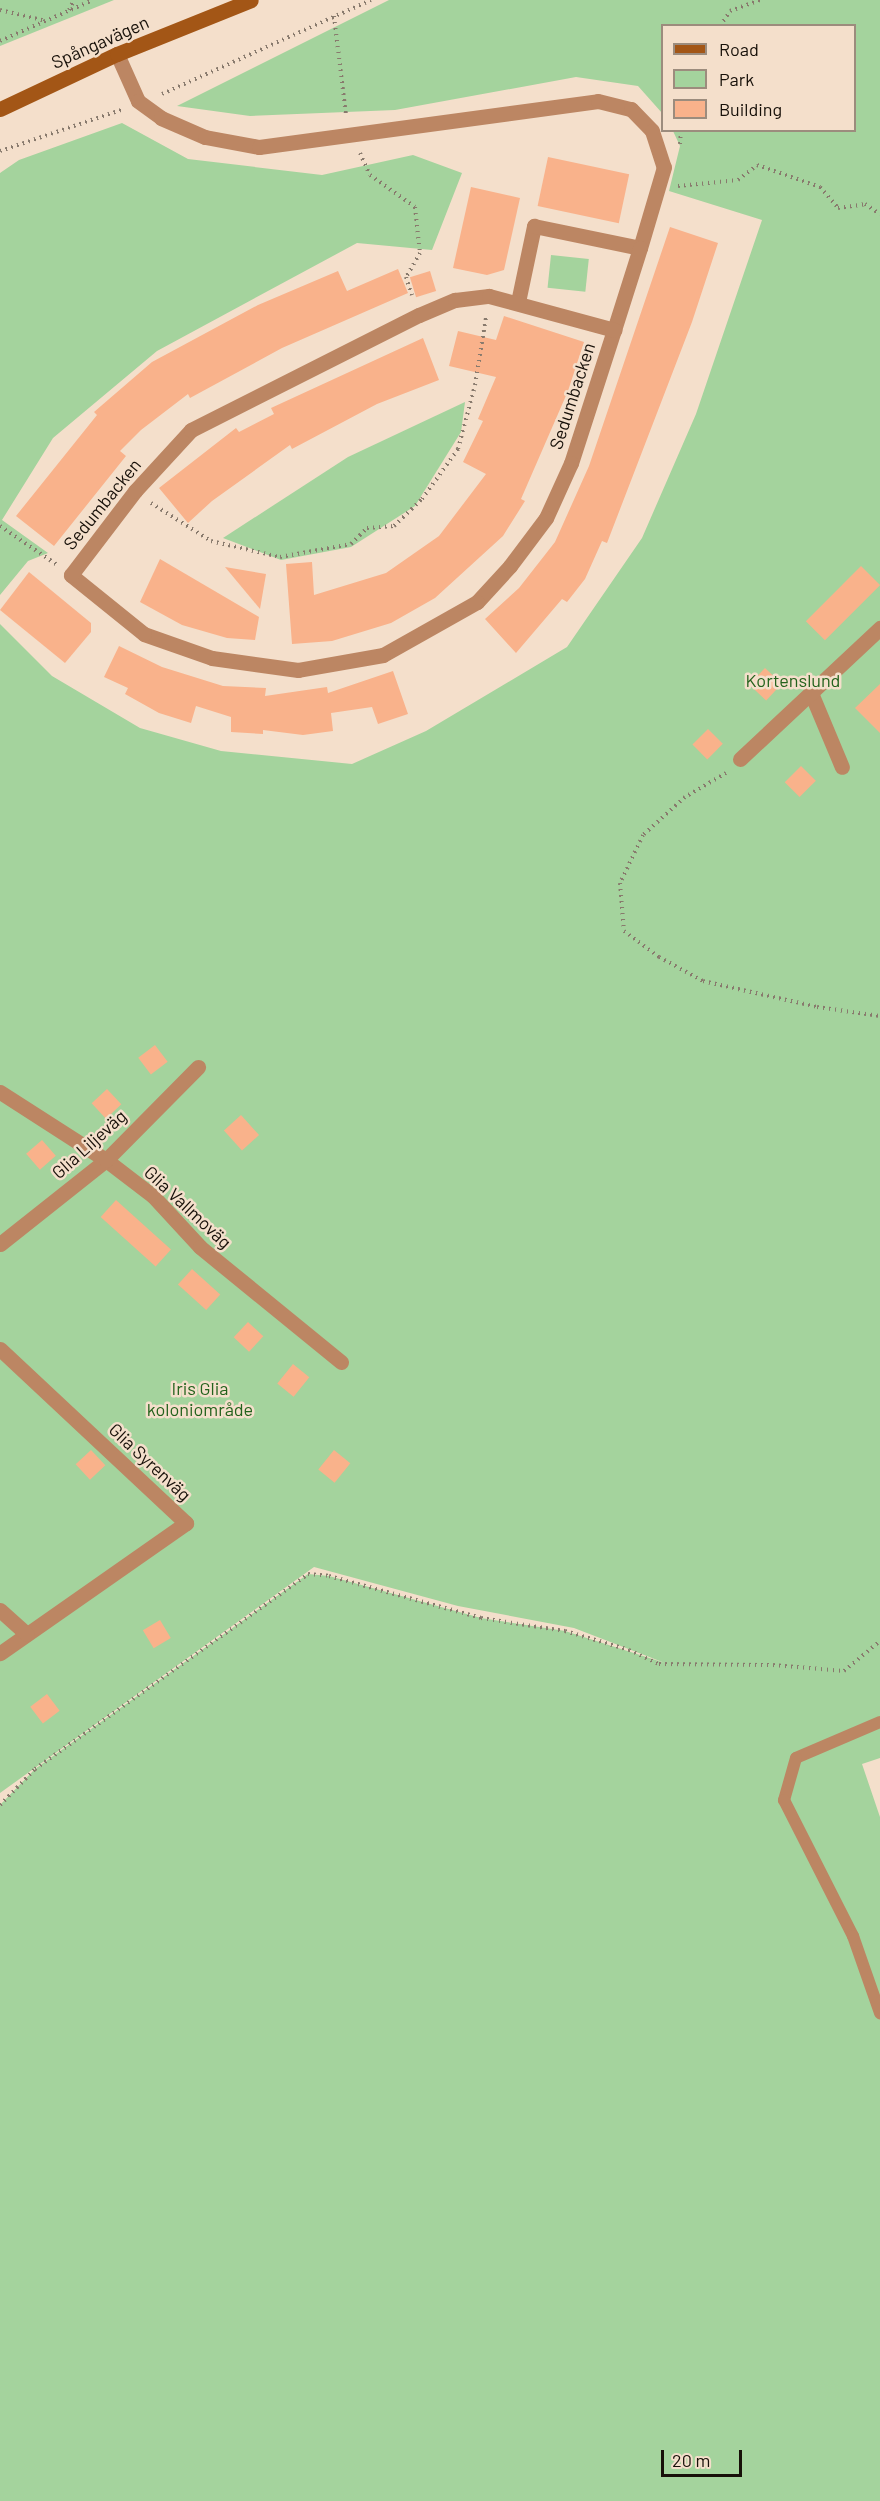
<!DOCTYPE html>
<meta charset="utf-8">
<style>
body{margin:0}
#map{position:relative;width:880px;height:2501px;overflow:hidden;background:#f4dfcb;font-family:Barlow,sans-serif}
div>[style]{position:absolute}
.green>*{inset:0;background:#a4d39d;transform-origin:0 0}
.building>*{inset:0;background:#f9b28b;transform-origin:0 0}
.path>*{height:4px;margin-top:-2px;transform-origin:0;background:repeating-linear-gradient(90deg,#887a6d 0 1.5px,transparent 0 6px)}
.lane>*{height:12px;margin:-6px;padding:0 6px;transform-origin:6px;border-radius:6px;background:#bc8663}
.street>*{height:15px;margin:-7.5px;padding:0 7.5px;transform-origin:7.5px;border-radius:7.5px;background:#bc8663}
.secondary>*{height:15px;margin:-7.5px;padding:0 7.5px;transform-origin:7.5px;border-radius:7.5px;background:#a35616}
span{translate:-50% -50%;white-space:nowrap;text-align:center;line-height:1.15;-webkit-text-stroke:5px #f4dfcb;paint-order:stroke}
.street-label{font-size:18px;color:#171009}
.park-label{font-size:18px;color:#23621c}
.legend{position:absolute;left:661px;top:24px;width:195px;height:108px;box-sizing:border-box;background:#f4dfcb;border:2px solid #9c8c7d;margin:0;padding:8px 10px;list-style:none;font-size:18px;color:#171009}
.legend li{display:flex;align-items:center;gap:12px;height:30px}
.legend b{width:30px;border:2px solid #9c8c7d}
.scale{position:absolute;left:661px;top:2450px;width:81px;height:27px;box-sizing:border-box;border:3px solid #171009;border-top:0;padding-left:8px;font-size:18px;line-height:21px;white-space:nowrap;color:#171009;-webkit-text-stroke:4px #f4dfcb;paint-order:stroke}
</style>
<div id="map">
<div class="green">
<div style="clip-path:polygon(0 0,114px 0,0 46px)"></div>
<div style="clip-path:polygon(389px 0,880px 0,880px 1758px,862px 1764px,880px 1817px,880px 2501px,0 2501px,0 1805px,35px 1769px,308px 1574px,329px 1576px,481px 1618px,565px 1631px,665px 1663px,574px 1628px,458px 1606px,314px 1567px,0 1793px,0 624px,52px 676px,140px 728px,221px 751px,352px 764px,426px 731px,567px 647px,642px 538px,696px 414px,762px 220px,669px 191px,680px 146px,673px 131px,854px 130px,854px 26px,662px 26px,662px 113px,638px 86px,576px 77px,395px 110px,250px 116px,177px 106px)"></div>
<div style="clip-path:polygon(122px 123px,188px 159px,322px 175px,413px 155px,462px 173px,432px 250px,357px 243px,157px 351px,53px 438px,2px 520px,48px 553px,28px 561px,0 595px,0 173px,19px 160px)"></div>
<div style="left:551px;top:255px;width:38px;height:33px;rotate:6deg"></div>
<div style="clip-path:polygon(465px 402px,461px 432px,415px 506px,351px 547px,281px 560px,223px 538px,348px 457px)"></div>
</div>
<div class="building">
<div style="left:548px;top:157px;width:83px;height:50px;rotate:12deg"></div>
<div style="clip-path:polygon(471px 187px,520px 198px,504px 270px,487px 275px,453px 268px)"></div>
<div style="clip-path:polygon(670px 227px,718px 243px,692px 322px,607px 543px,602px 541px,585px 579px,567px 602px,562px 599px,516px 653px,485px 619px,519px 588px,555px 542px,589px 466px)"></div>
<div style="clip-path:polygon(398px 269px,408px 293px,282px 348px,190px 398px,188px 394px,141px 430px,120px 451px,126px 456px,54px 546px,16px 516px,97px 415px,94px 412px,152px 362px,258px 305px,338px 271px,347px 291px)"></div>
<div style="left:430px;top:271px;width:21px;height:21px;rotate:73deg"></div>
<div style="clip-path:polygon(504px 316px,584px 342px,568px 391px,521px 499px,525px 501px,503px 536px,435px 598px,391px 623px,332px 641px,292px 644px,286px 564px,312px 562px,314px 595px,386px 573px,439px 536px,486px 474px,463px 462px,483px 421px,478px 419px,496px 377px,449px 366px,458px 331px,496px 340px)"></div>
<div style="clip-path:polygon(423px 338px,439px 380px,377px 404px,292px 449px,290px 445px,212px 501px,188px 523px,159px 488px,236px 428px,239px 432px,274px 414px,271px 408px)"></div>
<div style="clip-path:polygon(160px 559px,259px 617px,255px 640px,227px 638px,182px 625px,140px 602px)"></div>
<div style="left:861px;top:566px;width:27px;height:78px;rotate:45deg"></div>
<div style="clip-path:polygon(225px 567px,266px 574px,260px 609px)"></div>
<div style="clip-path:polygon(29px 572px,91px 623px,91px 632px,65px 663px,0 610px)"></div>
<div style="clip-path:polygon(119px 646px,162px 667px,223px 686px,266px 688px,265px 696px,327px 687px,328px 693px,393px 671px,408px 714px,378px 724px,372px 707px,331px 713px,333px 731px,303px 735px,263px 730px,263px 734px,231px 732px,231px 717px,196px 706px,191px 723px,159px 713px,125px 694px,128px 688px,104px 677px)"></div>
<div style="left:765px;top:668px;width:23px;height:23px;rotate:43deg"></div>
<div style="clip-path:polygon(880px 684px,880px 733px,855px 708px)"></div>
<div style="left:708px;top:729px;width:21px;height:22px;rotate:45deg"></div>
<div style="left:801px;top:766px;width:21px;height:23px;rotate:45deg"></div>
<div style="left:155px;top:1045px;width:21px;height:21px;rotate:53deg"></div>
<div style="left:107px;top:1089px;width:21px;height:21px;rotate:47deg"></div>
<div style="left:241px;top:1115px;width:27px;height:23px;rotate:48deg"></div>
<div style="left:42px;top:1140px;width:21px;height:21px;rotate:49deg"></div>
<div style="left:116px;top:1200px;width:74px;height:23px;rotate:42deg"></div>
<div style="left:192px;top:1269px;width:38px;height:21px;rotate:42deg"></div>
<div style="left:248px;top:1322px;width:21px;height:21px;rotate:43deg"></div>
<div style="left:293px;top:1364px;width:21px;height:25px;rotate:39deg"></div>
<div style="left:91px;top:1450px;width:21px;height:21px;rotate:47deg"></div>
<div style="left:334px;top:1450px;width:21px;height:25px;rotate:39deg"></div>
<div style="left:160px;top:1620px;width:21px;height:20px;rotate:59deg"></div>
<div style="left:47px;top:1694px;width:21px;height:21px;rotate:53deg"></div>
</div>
<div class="path">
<div style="left:0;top:10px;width:47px;rotate:13.4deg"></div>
<div style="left:69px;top:10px;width:11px;rotate:-63deg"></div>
<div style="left:334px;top:16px;width:100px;rotate:83.1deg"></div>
<div style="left:720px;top:26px;width:18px;rotate:-56deg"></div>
<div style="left:730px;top:11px;width:33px;rotate:-20deg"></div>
<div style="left:0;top:41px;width:102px;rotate:-23.8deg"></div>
<div style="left:162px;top:94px;width:229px;rotate:-24.2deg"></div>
<div style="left:680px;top:144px;width:14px;rotate:-86deg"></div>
<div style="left:0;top:151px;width:128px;rotate:-18.7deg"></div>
<div style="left:360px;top:153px;width:24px;rotate:66deg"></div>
<div style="left:370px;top:175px;width:55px;rotate:35.4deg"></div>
<div style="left:415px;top:207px;width:46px;rotate:83.8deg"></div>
<div style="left:420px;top:253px;width:28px;rotate:120deg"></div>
<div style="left:406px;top:277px;width:19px;rotate:72deg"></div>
<div style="left:678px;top:186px;width:60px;rotate:-5.7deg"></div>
<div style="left:738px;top:180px;width:24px;rotate:-38deg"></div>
<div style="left:757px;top:165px;width:67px;rotate:19.2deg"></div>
<div style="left:820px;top:187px;width:28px;rotate:49deg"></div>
<div style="left:838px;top:208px;width:27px;rotate:-8deg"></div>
<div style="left:865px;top:204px;width:18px;rotate:34deg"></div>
<div style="left:151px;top:503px;width:71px;rotate:32.3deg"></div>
<div style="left:211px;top:541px;width:71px;rotate:13.1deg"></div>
<div style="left:280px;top:557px;width:72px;rotate:-10.4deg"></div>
<div style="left:351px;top:544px;width:23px;rotate:-45deg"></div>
<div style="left:367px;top:528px;width:27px;rotate:-4deg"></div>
<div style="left:394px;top:526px;width:39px;rotate:-44deg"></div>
<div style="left:422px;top:499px;width:62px;rotate:-54.2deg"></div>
<div style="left:458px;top:449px;width:66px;rotate:-75.1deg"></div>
<div style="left:475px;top:385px;width:68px;rotate:-80.7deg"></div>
<div style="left:0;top:526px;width:68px;rotate:34.2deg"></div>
<div style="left:726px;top:773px;width:48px;rotate:149.7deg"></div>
<div style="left:685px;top:797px;width:57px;rotate:137.9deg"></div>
<div style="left:643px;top:835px;width:53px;rotate:115.6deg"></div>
<div style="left:620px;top:883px;width:48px;rotate:85.2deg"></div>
<div style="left:624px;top:931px;width:44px;rotate:36.6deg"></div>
<div style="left:659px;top:957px;width:50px;rotate:28.6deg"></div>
<div style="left:703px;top:981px;width:117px;rotate:12.8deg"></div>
<div style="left:817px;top:1007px;width:64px;rotate:8.1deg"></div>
<div style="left:0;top:1805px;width:50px;rotate:-45.8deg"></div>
<div style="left:35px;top:1769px;width:335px;rotate:-35.5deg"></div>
<div style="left:308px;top:1574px;width:21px;rotate:5deg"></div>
<div style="left:329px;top:1576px;width:158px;rotate:15.4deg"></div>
<div style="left:481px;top:1618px;width:85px;rotate:8.8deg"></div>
<div style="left:565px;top:1631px;width:67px;rotate:16.5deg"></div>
<div style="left:629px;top:1650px;width:33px;rotate:25deg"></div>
<div style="left:659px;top:1664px;width:114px;rotate:0.5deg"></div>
<div style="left:773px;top:1665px;width:71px;rotate:4.8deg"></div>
<div style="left:844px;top:1671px;width:47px;rotate:-39.8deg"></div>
</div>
<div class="lane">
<div style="left:880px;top:1722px;width:91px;rotate:156.8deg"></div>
<div style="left:796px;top:1758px;width:44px;rotate:105.9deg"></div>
<div style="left:784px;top:1800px;width:153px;rotate:63.1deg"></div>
<div style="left:853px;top:1936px;width:82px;rotate:70.7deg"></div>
</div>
<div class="street">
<div style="left:117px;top:54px;width:51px;rotate:65.9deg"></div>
<div style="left:138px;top:101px;width:29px;rotate:36deg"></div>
<div style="left:161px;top:118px;width:48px;rotate:23.4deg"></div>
<div style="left:205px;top:137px;width:55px;rotate:10.5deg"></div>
<div style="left:259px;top:147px;width:342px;rotate:-7.7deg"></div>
<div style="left:598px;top:101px;width:34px;rotate:14deg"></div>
<div style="left:631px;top:109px;width:30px;rotate:46deg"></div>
<div style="left:652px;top:131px;width:38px;rotate:72deg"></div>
<div style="left:664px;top:167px;width:84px;rotate:106.5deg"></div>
<div style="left:518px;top:302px;width:78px;rotate:-78.1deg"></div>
<div style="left:534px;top:226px;width:108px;rotate:11.7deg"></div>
<div style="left:640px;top:248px;width:86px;rotate:107.6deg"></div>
<div style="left:614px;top:330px;width:140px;rotate:107.9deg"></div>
<div style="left:571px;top:463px;width:60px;rotate:114.4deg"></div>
<div style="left:546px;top:518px;width:60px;rotate:126.9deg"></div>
<div style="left:510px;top:566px;width:49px;rotate:132.5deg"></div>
<div style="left:477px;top:602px;width:108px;rotate:150.6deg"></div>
<div style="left:383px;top:655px;width:86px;rotate:170deg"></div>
<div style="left:298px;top:670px;width:87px;rotate:-172.1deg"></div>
<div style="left:212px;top:658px;width:72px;rotate:-160.6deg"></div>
<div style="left:144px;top:634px;width:94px;rotate:-141.1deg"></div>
<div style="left:71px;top:575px;width:106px;rotate:-52.7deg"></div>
<div style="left:135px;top:491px;width:83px;rotate:-47.4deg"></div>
<div style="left:191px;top:430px;width:255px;rotate:-26.8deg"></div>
<div style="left:419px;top:315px;width:39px;rotate:-23deg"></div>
<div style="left:455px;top:300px;width:34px;rotate:-7deg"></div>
<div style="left:489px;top:296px;width:130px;rotate:15.2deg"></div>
<div style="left:811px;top:693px;width:80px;rotate:67.3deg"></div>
<div style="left:740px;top:759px;width:192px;rotate:-43.1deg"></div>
<div style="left:0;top:1092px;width:126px;rotate:32.7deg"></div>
<div style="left:106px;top:1160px;width:59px;rotate:37.5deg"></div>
<div style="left:153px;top:1196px;width:69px;rotate:47.3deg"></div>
<div style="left:200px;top:1247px;width:182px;rotate:39.2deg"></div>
<div style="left:0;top:1244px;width:135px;rotate:-38.4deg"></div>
<div style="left:106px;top:1160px;width:131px;rotate:-45.3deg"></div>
<div style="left:0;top:1349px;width:255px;rotate:43.1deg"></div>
<div style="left:186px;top:1523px;width:227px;rotate:145deg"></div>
<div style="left:0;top:1610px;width:36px;rotate:42deg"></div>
</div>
<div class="secondary">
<div style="left:0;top:109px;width:129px;rotate:-25.2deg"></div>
<div style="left:117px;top:54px;width:144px;rotate:-21.9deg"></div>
</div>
<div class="street-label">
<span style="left:100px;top:42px;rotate:-24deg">Spångavägen</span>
<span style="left:572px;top:396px;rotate:-72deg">Sedumbacken</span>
<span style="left:102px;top:504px;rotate:-51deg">Sedumbacken</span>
<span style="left:89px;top:1144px;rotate:-42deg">Glia Liljeväg</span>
<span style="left:188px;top:1207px;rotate:43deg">Glia Vallmoväg</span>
<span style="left:150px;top:1462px;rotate:43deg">Glia Syrenväg</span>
</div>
<div class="park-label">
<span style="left:793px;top:680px">Kortenslund</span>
<span style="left:200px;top:1399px">Iris Glia<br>koloniområde</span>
</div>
<ul class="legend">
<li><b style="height:8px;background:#a35616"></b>Road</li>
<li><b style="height:16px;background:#a4d39d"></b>Park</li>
<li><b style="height:16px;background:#f9b28b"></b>Building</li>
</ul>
<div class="scale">20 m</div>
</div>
